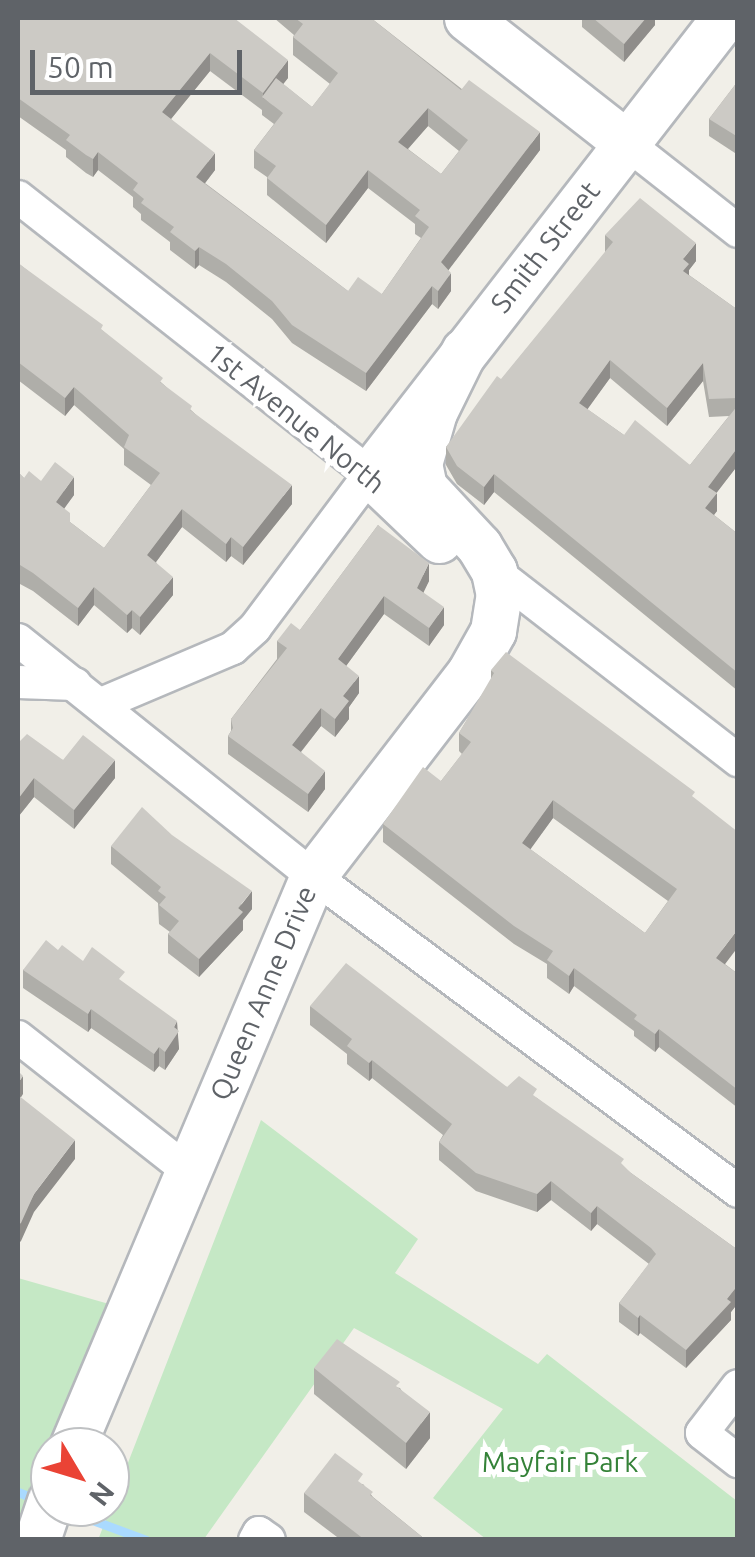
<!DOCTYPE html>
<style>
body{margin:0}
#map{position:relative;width:755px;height:1557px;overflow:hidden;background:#f1efe8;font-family:Ubuntu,sans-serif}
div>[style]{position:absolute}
.green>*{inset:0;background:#c5e8c5}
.stream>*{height:9px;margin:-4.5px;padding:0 4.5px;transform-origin:4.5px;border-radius:4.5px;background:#aadaff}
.roads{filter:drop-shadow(2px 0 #b5b8bc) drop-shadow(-2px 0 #b5b8bc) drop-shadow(0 2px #b5b8bc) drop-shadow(0 -2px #b5b8bc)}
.street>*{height:32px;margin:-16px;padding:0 16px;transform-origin:16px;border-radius:16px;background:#fff}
.secondary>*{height:45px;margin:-22.5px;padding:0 22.5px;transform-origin:22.5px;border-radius:22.5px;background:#fff}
.wall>*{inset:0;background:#afaea9}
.shaded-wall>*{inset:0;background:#8f8d8a}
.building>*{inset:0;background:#cccac5}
span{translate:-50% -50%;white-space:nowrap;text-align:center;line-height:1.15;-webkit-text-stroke:10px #fff;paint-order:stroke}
.street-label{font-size:28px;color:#5f6368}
.park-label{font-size:28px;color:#348238}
.frame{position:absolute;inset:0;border:20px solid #5f6368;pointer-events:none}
.north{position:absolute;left:30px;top:1427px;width:100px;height:100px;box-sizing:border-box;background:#fff;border:2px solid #bfc1c3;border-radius:50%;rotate:128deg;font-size:28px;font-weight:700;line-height:40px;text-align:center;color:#5f6368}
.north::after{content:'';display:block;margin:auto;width:35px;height:45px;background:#ea4335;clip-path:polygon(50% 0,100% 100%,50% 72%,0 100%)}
.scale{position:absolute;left:30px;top:50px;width:212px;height:45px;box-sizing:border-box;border:5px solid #5f6368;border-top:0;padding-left:12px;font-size:30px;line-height:35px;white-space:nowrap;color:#5f6368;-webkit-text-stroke:8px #fff;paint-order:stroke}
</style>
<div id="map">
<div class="green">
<div style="clip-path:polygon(261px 1120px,418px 1239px,395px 1273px,538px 1364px,547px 1354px,737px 1501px,737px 1539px,486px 1539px,433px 1498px,503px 1409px,354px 1328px,204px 1539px,98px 1540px)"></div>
<div style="clip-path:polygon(18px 1278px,109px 1304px,66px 1447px,50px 1447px,50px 1494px,18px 1539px)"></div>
</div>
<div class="stream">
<div style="left:18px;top:1492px;width:22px;rotate:22deg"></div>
<div style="left:60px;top:1508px;width:92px;rotate:20.4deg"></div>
</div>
<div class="roads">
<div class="street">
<div style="left:625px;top:142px;width:144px;rotate:38.2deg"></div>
<div style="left:18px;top:197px;width:448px;rotate:38.2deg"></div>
<div style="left:370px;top:474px;width:192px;rotate:126.8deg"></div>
<div style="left:255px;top:628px;width:30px;rotate:138deg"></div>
<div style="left:233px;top:648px;width:143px;rotate:157deg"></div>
<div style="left:494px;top:571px;width:309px;rotate:37.8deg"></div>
<div style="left:18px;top:640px;width:378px;rotate:38.7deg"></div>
<div style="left:313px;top:876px;width:529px;rotate:36.54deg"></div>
<div style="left:18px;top:682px;width:57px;rotate:2deg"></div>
<div style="left:18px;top:1037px;width:215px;rotate:38.2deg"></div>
<div style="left:738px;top:1386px;width:59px;rotate:127.5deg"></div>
<div style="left:702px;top:1433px;width:46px;rotate:37.9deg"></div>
<div style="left:255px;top:1540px;width:8px;rotate:-60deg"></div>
<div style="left:259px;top:1533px;width:12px;rotate:35deg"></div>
</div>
<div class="secondary">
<div style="left:467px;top:18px;width:201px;rotate:38.1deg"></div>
<div style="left:439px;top:540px;width:95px;rotate:-136.3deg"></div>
<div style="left:370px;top:474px;width:577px;rotate:-52.18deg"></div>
<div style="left:72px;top:1447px;width:620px;rotate:-67.12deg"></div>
<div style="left:313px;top:876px;width:257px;rotate:-52.4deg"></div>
<div style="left:470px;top:672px;width:47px;rotate:-60.7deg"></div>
<div style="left:493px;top:631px;width:36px;rotate:-81deg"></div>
<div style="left:499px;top:595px;width:25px;rotate:-102deg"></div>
<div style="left:494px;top:571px;width:29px;rotate:-121deg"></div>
<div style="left:479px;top:546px;width:81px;rotate:-133deg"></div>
<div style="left:424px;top:487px;width:24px;rotate:-102deg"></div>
<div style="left:419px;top:464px;width:54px;rotate:-73.9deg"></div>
<div style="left:434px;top:412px;width:68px;rotate:-63.8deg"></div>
<div style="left:37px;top:1540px;width:41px;rotate:-71.6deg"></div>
</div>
</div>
<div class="wall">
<div style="clip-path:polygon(evenodd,18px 18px,234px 18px,288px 78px,283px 84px,312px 107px,330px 84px,293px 55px,293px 37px,294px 35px,274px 18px,371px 18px,540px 150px,448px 270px,451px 291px,438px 309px,432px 304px,366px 391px,292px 343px,272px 319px,226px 282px,199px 265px,195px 269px,170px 250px,170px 242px,141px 220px,141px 214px,133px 207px,133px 197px,98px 170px,93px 177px,86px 173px,66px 157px,66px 150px,18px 116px,18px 18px,210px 71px,262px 110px,262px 115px,274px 124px,254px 150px,254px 168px,267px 177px,267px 195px,326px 243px,368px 188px,415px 224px,415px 234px,421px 238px,382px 294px,348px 291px,205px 183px,215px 170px,171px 119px,210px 71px,18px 18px,428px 126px,459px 151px,441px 174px,408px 149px,428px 126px)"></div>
<div style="clip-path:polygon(582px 18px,655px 18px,655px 25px,624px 62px,582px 27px)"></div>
<div style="clip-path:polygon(738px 81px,738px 155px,709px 136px,709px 119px)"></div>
<div style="clip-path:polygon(evenodd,605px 235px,696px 261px,689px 270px,689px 275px,738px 310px,738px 465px,716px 493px,717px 511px,714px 515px,738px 534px,738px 691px,494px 492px,484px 505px,457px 484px,446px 465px,446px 447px,605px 253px,605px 235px,610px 378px,667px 426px,703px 381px,709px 417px,729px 416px,690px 465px,624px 435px,587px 409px,610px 378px)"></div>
<div style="clip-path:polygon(18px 263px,103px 331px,163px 384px,292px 504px,243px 565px,231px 556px,226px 562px,182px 527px,156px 562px,173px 595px,140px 635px,132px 628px,127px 633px,94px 605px,78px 626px,33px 591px,20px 584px,18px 587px,18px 472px,24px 478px,41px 481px,74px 495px,64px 508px,70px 522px,104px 548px,151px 485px,124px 465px,124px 449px,74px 405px,65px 416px,18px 380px)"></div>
<div style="clip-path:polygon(378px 525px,429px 581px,423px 592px,444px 625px,429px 646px,384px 614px,346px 666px,359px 693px,349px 707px,349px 719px,335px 737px,321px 726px,301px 752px,325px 789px,308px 812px,228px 754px,228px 736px,231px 731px,231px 719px,277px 659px,277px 641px,300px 630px)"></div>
<div style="clip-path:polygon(evenodd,491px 670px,695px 799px,725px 964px,738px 974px,738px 1108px,659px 1047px,655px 1052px,634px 1036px,634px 1031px,574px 986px,569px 994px,547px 978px,547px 964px,514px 944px,383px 842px,383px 824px,441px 781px,462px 754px,459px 751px,459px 733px,491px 680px,491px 670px,553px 818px,668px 901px,645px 933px,530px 849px,553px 818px)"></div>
<div style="clip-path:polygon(18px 743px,63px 760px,115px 778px,74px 829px,34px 797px,18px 817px)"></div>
<div style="clip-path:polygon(111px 846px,252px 909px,243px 920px,243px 930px,199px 977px,168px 953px,168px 934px,170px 932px,159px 924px,158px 903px,111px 864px)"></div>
<div style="clip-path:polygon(58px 950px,125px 984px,177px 1030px,179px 1049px,165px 1070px,159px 1066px,154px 1072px,91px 1028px,88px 1032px,23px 988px,23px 970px)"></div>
<div style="clip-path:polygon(310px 1006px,507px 1087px,537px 1098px,631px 1173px,738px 1250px,738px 1303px,731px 1312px,731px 1320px,686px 1368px,640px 1333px,638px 1336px,619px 1322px,619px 1303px,649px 1264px,597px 1224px,591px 1231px,551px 1200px,537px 1212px,476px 1191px,439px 1160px,439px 1142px,443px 1135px,372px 1078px,369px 1081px,347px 1064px,347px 1054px,310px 1025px)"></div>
<div style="clip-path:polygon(314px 1368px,400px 1388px,430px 1438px,406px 1469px,314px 1394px)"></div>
<div style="clip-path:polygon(363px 1484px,373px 1497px,426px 1540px,341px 1540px,304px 1512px,304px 1493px)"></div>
</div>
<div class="shaded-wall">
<div style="clip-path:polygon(646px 18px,655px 18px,655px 25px,624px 62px,624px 44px)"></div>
<div style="clip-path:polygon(210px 53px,210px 71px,162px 130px,162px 112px)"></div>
<div style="clip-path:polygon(288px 60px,288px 78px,269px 102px,263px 98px,263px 93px)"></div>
<div style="clip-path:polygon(428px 108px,428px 126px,398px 160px,398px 142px)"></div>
<div style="clip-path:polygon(540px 132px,540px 150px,441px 280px,441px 262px)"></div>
<div style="clip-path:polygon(98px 152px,98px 170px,93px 177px,93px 159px)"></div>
<div style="clip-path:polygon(215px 153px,215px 170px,196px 195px,196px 177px)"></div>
<div style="clip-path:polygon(368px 170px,368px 188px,326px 243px,326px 225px)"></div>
<div style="clip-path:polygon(696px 243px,696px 261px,689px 270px,689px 282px,683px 289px,683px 259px)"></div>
<div style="clip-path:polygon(199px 247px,199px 265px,195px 269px,195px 251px)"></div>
<div style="clip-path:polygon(451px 273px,451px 291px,438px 309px,438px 291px)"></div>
<div style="clip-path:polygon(432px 286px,432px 304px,366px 391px,366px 373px)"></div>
<div style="clip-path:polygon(610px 360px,610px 378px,579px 421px,579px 403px)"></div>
<div style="clip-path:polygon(703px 363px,703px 381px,667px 426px,667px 408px)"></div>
<div style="clip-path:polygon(74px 387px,74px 405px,65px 416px,65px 398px)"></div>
<div style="clip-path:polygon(738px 447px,738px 465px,708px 504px,708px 487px)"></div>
<div style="clip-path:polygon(494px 474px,494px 492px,484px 505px,484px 487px)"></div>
<div style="clip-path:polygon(74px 477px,74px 495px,56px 520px,56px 502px)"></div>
<div style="clip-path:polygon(292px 485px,292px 504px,243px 565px,243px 547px)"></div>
<div style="clip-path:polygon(717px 493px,717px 511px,705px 526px,705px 508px)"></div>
<div style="clip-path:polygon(182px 509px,182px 527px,147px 574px,147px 555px)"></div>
<div style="clip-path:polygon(231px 537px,231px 556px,226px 562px,226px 544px)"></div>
<div style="clip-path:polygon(429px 563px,429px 581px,417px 606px,417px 588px)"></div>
<div style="clip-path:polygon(20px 565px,20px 584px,18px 587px,18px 569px)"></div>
<div style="clip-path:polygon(173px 577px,173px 595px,140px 635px,140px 617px)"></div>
<div style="clip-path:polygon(94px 587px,94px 605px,78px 626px,78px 608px)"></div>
<div style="clip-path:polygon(384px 596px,384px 614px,338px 677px,338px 659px)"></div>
<div style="clip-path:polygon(444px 607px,444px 625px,429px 646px,429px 628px)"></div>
<div style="clip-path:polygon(132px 610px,132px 628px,127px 633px,127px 615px)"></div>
<div style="clip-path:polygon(359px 676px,359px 693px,349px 707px,349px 719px,335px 737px,335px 719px,343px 696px)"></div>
<div style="clip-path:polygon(321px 708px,321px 726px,292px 763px,292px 745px)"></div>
<div style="clip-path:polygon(115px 760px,115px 778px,74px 829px,74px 810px)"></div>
<div style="clip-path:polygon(325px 771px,325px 789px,308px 812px,308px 794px)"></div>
<div style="clip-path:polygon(34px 778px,34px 797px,18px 817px,18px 799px)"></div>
<div style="clip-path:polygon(553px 800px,553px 818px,522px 861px,522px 843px)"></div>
<div style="clip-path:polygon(252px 891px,252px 909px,243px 920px,243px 930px,199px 977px,199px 959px)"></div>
<div style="clip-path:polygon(738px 929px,738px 947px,716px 976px,716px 958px)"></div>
<div style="clip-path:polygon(574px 968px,574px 986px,569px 994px,569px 976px)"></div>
<div style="clip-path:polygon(91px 1009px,91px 1028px,88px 1032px,88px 1014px)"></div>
<div style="clip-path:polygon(177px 1021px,179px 1049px,165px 1070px,165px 1052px,174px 1027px)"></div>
<div style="clip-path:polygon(659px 1029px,659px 1047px,655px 1052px,655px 1034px)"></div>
<div style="clip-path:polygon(159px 1047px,159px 1066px,154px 1072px,154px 1054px)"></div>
<div style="clip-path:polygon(372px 1060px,372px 1078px,369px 1081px,369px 1063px)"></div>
<div style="clip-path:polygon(23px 1076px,23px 1094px,18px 1102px,18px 1083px)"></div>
<div style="clip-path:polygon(75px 1140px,75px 1159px,34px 1212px,21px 1241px,18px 1244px,18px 1225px,34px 1194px)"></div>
<div style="clip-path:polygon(551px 1181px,551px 1200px,537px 1212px,537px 1194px)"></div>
<div style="clip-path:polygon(597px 1206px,597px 1224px,591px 1231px,591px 1213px)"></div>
<div style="clip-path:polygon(738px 1285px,738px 1303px,731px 1312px,731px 1320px,686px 1368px,686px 1350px)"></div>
<div style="clip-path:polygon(640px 1315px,640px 1333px,638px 1336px,638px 1318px)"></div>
<div style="clip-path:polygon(430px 1412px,430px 1438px,406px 1469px,406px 1443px)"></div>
</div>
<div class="building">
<div style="clip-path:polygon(evenodd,18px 18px,234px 18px,288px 60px,263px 93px,210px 53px,162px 112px,215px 153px,196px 177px,348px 291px,358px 277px,382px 294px,429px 227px,415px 216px,420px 210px,368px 170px,326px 225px,267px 178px,276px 166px,254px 150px,283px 113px,262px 97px,276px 78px,312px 107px,338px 73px,293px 37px,303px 24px,295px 18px,371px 18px,461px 90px,469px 80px,540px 132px,441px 262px,451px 273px,438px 291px,432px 286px,366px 373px,292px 325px,272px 301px,226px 264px,199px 247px,195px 251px,170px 232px,174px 227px,141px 203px,144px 199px,133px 190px,138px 183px,98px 152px,93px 159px,86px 155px,66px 140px,70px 135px,18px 98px,18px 18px,428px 108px,468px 140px,441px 174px,398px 142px,428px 108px)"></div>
<div style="clip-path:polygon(593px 18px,646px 18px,624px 44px)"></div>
<div style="clip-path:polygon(738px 81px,738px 137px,709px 119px)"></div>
<div style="clip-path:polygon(640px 198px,696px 243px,683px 259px,689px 264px,683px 271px,738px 310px,738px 398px,709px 399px,703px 363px,667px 408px,610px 360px,579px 403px,624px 435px,635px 420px,690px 465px,738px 405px,738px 447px,708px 487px,717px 493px,705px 508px,738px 534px,738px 673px,494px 474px,484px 487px,457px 466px,446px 447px,497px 376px,501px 379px,613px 242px,605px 235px)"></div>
<div style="clip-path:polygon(18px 263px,103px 325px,101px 329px,163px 378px,160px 382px,192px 406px,190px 410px,292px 485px,243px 547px,231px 537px,226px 544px,182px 509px,147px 555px,173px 577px,140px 617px,132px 610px,127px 615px,94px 587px,78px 608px,33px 573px,20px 565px,18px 569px,18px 472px,24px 478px,29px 471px,41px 481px,55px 462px,74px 477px,56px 502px,70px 513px,70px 522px,104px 548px,160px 473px,124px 447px,129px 435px,74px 387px,65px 398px,18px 362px)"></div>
<div style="clip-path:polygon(378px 525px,429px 563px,417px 588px,444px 607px,429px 628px,384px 596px,338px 659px,359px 676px,343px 696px,349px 701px,335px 719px,321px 708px,292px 745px,325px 771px,308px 794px,228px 736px,233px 728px,231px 719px,287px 648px,277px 641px,291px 623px,300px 630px)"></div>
<div style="clip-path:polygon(evenodd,506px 652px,695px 792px,692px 796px,738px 832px,738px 929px,716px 958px,738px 974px,738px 1090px,659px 1029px,655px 1034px,634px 1019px,637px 1015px,574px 968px,569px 976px,547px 960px,553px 951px,514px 926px,383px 824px,423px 767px,441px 781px,471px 742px,459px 733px,494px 673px,491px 670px,506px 652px,553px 800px,677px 889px,645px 933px,522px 843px,553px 800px)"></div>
<div style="clip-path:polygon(27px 734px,63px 760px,83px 735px,115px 760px,74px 810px,34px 778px,18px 799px,18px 743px)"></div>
<div style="clip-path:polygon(142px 807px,172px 835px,252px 891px,238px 908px,243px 912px,199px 959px,168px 934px,179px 921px,159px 905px,166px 897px,158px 891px,161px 887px,111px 846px)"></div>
<div style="clip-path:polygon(46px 940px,58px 950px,62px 945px,83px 961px,92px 947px,125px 972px,119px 979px,177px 1021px,174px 1027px,179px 1031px,165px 1052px,159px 1047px,154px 1054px,91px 1009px,88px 1014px,23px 970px)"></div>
<div style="clip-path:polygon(346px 963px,507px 1087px,519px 1076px,537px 1089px,533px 1095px,624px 1159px,621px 1163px,631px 1173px,738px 1250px,738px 1285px,727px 1299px,731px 1302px,686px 1350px,640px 1315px,638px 1318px,619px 1303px,656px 1254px,651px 1248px,597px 1206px,591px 1213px,551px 1181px,537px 1194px,476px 1173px,439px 1142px,452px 1124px,372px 1060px,369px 1063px,347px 1046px,352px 1039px,310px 1006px)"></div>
<div style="clip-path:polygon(18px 1071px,23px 1076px,18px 1083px)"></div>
<div style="clip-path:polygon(18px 1095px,75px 1140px,34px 1194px,21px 1223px,18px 1225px)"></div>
<div style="clip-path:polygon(337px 1339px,400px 1382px,396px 1386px,430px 1412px,406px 1443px,314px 1368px)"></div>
<div style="clip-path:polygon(335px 1453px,363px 1474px,358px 1481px,373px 1492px,370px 1495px,426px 1540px,365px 1540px,304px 1493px)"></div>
</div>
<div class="street-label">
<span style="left:545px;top:247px;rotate:-52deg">Smith Street</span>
<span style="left:296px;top:418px;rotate:39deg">1st Avenue North</span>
<span style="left:263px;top:993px;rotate:-67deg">Queen Anne Drive</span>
</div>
<div class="park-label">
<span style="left:560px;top:1462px">Mayfair Park</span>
</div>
<div class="frame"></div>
<div class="north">N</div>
<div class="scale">50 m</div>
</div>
